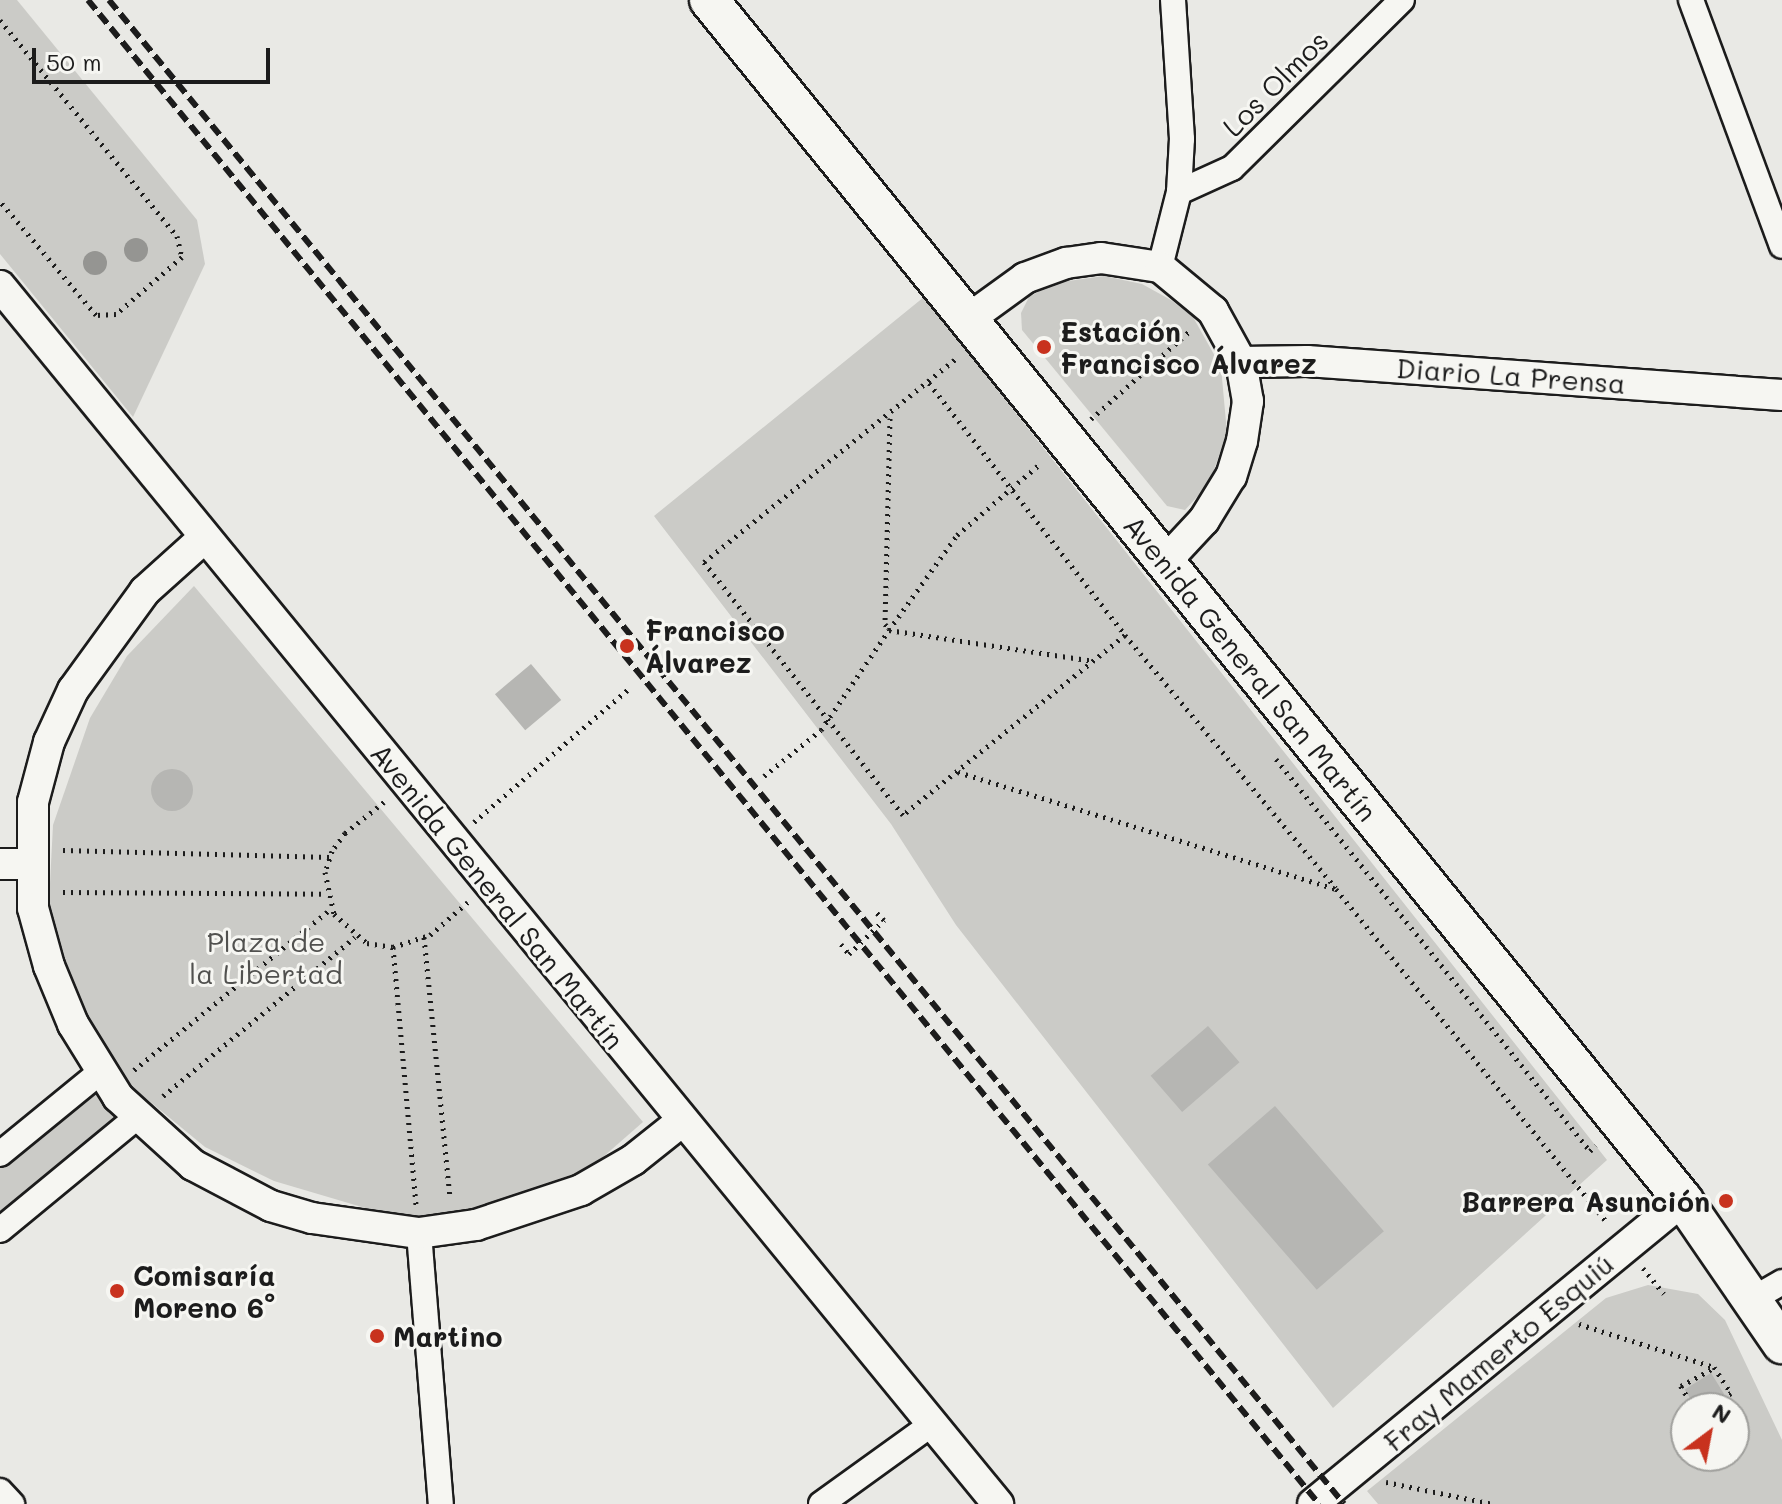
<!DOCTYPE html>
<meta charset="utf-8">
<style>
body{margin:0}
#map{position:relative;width:1782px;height:1504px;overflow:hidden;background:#e9e9e5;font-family:Mali,sans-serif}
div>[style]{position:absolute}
.green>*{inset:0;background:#cbcbc7}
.building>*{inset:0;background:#b6b6b3;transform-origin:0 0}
.round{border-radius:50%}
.path>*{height:5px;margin-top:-2.5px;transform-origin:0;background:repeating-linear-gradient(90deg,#1c1c1c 0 2px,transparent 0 8px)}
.roads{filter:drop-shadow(2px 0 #1c1c1c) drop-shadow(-2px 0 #1c1c1c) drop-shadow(0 2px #1c1c1c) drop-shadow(0 -2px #1c1c1c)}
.minor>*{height:24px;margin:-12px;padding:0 12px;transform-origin:12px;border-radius:12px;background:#f6f6f2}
.tertiary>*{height:30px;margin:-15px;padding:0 15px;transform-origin:15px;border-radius:15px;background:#f6f6f2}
.primary>*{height:38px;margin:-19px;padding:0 19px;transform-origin:19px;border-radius:19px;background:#f6f6f2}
.rail>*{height:6px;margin-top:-3px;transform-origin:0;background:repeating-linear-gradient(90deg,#1c1c1c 0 12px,transparent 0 18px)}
.trees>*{width:24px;height:24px;margin:-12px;border-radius:50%;background:#959592}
.dots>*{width:22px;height:22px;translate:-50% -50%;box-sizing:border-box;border:4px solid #f6f6f2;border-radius:50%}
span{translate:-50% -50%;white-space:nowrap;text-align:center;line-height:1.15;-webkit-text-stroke:6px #f6f6f2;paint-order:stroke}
.street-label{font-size:28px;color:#1c1c1c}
.poi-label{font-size:28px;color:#1c1c1c;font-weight:700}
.left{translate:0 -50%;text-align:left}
.right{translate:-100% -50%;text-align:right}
.park-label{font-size:28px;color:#51514f}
.north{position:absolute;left:1670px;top:1392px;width:80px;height:80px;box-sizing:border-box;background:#f6f6f2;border:2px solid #9f9f9c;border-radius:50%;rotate:32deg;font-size:22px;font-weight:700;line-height:32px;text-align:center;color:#1c1c1c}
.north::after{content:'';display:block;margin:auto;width:28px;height:36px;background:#c8321e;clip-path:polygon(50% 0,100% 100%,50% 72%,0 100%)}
.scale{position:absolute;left:32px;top:48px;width:238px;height:36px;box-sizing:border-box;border:4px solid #1c1c1c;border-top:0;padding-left:10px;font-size:24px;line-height:28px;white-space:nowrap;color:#1c1c1c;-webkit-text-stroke:6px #f6f6f2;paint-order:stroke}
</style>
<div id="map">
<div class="green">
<div style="clip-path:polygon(0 0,17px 0,197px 220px,205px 264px,133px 417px,0 254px)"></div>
<div style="clip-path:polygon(1104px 276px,1142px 284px,1171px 300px,1193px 317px,1221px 367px,1227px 433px,1209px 484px,1185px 510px,1167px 506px,1022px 330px,1021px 313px,1029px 297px,1054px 283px)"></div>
<div style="clip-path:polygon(924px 297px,1607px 1160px,1333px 1408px,956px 925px,891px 824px,654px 516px)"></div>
<div style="clip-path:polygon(194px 586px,643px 1122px,595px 1164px,535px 1192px,474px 1211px,429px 1218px,372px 1210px,274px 1181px,205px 1147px,131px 1086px,90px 1028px,54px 928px,49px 903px,53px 825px,90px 718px,127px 656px)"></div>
<div style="clip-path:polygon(99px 1073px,137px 1117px,0 1230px,0 1154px)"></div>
<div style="clip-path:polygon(evenodd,1648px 1285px,1698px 1294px,1725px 1320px,1782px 1440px,1782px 1504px,1378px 1504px,1367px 1491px,1606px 1298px,1648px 1285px,1686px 1408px,1734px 1408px,1734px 1456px,1686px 1456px,1686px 1408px)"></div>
</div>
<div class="building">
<div style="left:531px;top:664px;width:47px;height:47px;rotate:50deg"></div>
<div class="round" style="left:151px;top:769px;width:42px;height:42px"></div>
<div style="left:1208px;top:1026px;width:48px;height:76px;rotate:49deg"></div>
<div style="left:1275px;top:1106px;width:166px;height:89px;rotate:49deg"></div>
<div style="left:1711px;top:1373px;width:25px;height:31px;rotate:58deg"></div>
</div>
<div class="path">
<div style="left:0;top:20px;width:279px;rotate:50.7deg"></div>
<div style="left:177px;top:236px;width:22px;rotate:77deg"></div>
<div style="left:182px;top:257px;width:87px;rotate:139.2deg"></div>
<div style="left:116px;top:314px;width:20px;rotate:177deg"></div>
<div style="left:96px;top:315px;width:149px;rotate:-130.1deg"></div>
<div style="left:929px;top:383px;width:319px;rotate:52.1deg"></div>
<div style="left:1125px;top:635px;width:286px;rotate:141deg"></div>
<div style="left:903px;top:815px;width:322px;rotate:-128.2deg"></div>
<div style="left:704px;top:562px;width:324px;rotate:-38.9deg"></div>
<div style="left:890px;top:418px;width:206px;rotate:91.4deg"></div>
<div style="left:885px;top:624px;width:7px;rotate:56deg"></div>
<div style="left:889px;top:630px;width:117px;rotate:-54.4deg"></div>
<div style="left:957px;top:535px;width:111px;rotate:-40.6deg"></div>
<div style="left:1091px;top:419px;width:134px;rotate:-41.7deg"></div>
<div style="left:1125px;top:635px;width:329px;rotate:50.2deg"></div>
<div style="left:1276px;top:759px;width:502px;rotate:51.3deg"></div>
<div style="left:1590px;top:1151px;width:8px;rotate:-45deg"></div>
<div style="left:958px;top:772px;width:396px;rotate:17.2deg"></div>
<div style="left:1336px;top:889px;width:430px;rotate:50.9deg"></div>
<div style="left:764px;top:776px;width:73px;rotate:-38.9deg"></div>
<div style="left:821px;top:730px;width:121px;rotate:-55.8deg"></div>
<div style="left:889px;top:630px;width:206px;rotate:8.6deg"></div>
<div style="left:384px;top:802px;width:50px;rotate:141.5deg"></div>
<div style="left:345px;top:833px;width:22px;rotate:126deg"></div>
<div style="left:332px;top:851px;width:22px;rotate:108deg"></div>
<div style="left:325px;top:872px;width:43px;rotate:77.9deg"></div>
<div style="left:334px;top:914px;width:44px;rotate:41.3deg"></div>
<div style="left:367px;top:943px;width:26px;rotate:9deg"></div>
<div style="left:393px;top:947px;width:39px;rotate:-18deg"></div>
<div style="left:430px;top:935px;width:50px;rotate:-41deg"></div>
<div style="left:474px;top:822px;width:207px;rotate:-40.7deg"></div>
<div style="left:63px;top:850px;width:267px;rotate:1.5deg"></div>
<div style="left:63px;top:892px;width:263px;rotate:0.4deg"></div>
<div style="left:424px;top:937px;width:263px;rotate:84.3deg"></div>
<div style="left:841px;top:944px;width:13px;rotate:51deg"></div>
<div style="left:849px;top:954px;width:49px;rotate:-44.2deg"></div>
<div style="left:884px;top:920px;width:14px;rotate:-135deg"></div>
<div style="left:393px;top:947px;width:259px;rotate:84.9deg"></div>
<div style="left:134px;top:1070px;width:254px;rotate:-39.3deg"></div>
<div style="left:163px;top:1096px;width:249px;rotate:-39.6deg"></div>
<div style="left:1643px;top:1268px;width:33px;rotate:51deg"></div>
<div style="left:1579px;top:1324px;width:142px;rotate:17.7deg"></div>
<div style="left:1714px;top:1367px;width:31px;rotate:57deg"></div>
<div style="left:1731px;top:1393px;width:29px;rotate:149deg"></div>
<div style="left:1694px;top:1408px;width:26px;rotate:-121deg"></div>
<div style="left:1681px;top:1386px;width:37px;rotate:-29deg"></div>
<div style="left:1386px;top:1482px;width:109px;rotate:11.6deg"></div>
</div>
<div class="roads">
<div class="minor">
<div style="left:1691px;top:0;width:262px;rotate:69.7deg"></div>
<div style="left:1179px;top:192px;width:58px;rotate:-24.4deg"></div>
<div style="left:1232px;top:168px;width:239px;rotate:-44.7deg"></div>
<div style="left:1160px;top:267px;width:77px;rotate:-75.8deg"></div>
<div style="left:1179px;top:192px;width:53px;rotate:-86.8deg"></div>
<div style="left:1182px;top:139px;width:139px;rotate:-93.7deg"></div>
<div style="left:0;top:1154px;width:128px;rotate:-39.3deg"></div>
<div style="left:0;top:1230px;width:178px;rotate:-39.5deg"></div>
<div style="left:419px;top:1233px;width:272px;rotate:85.4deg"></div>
<div style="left:1753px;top:1299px;width:34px;rotate:-30deg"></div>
<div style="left:0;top:1491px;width:18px;rotate:47deg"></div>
<div style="left:821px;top:1504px;width:137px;rotate:-35.8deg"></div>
</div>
<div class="tertiary">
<div style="left:0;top:286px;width:1575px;rotate:50.67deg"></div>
<div style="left:970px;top:318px;width:68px;rotate:-36deg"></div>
<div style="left:1025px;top:278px;width:44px;rotate:-20.1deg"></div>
<div style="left:1066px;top:263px;width:35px;rotate:-8deg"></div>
<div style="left:1101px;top:258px;width:60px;rotate:8.7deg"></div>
<div style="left:1160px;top:267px;width:69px;rotate:39.7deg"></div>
<div style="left:1213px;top:311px;width:58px;rotate:61.2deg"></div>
<div style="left:1241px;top:362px;width:40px;rotate:80deg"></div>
<div style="left:1248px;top:401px;width:40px;rotate:98.5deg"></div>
<div style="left:1242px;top:441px;width:37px;rotate:107deg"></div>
<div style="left:1231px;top:476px;width:52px;rotate:121.5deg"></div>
<div style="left:1204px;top:520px;width:57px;rotate:132.9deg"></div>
<div style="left:1241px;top:362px;width:66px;rotate:-0.9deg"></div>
<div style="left:1307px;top:361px;width:476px;rotate:4.1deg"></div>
<div style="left:205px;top:537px;width:81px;rotate:138deg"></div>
<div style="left:145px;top:591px;width:122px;rotate:126deg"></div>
<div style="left:73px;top:690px;width:57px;rotate:114.8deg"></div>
<div style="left:49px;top:742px;width:62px;rotate:104.9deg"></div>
<div style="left:33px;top:802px;width:106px;rotate:90deg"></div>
<div style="left:33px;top:908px;width:60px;rotate:74.6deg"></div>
<div style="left:49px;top:966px;width:63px;rotate:67.5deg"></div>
<div style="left:73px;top:1024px;width:86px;rotate:58.3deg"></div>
<div style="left:118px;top:1097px;width:101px;rotate:42.2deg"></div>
<div style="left:193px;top:1165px;width:88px;rotate:27.7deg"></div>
<div style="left:271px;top:1206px;width:43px;rotate:16.3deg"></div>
<div style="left:312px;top:1218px;width:108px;rotate:8deg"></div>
<div style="left:419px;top:1233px;width:58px;rotate:-8deg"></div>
<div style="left:476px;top:1225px;width:111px;rotate:-18.4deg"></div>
<div style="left:581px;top:1190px;width:60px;rotate:-30deg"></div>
<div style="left:633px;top:1160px;width:63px;rotate:-38.5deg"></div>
<div style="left:0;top:864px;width:29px"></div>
<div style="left:1313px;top:1504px;width:479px;rotate:-39.4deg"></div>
</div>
<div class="primary">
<div style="left:709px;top:0;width:1546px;rotate:50.93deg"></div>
<div style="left:1683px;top:1200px;width:175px;rotate:55.5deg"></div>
</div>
</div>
<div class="rail">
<div style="left:88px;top:0;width:1944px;rotate:50.7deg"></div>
<div style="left:109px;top:0;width:1946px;rotate:50.61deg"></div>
</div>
<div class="trees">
<div style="left:136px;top:250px"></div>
<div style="left:95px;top:263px"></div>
</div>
<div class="dots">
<div style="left:1044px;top:347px;background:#c8321e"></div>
<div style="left:627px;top:646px;background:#c8321e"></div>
<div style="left:1726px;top:1201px;background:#c8321e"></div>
<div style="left:117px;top:1291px;background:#c8321e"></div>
<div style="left:377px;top:1336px;background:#c8321e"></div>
</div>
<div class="street-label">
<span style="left:1275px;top:83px;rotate:-45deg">Los Olmos</span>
<span style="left:1511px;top:375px;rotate:4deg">Diario La Prensa</span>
<span style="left:1251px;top:668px;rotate:51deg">Avenida General San Martín</span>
<span style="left:498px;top:896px;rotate:51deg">Avenida General San Martín</span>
<span style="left:1498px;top:1352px;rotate:-40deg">Fray Mamerto Esquiú</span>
</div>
<div class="poi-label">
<span class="left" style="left:1060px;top:347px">Estación<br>Francisco Álvarez</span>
<span class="left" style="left:645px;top:646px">Francisco<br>Álvarez</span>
<span class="right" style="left:1710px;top:1201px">Barrera Asunción</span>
<span class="left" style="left:133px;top:1291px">Comisaría<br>Moreno 6°</span>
<span class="left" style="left:393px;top:1336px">Martino</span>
</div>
<div class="park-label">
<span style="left:266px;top:957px">Plaza de<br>la Libertad</span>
</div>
<div class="north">N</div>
<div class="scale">50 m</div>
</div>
